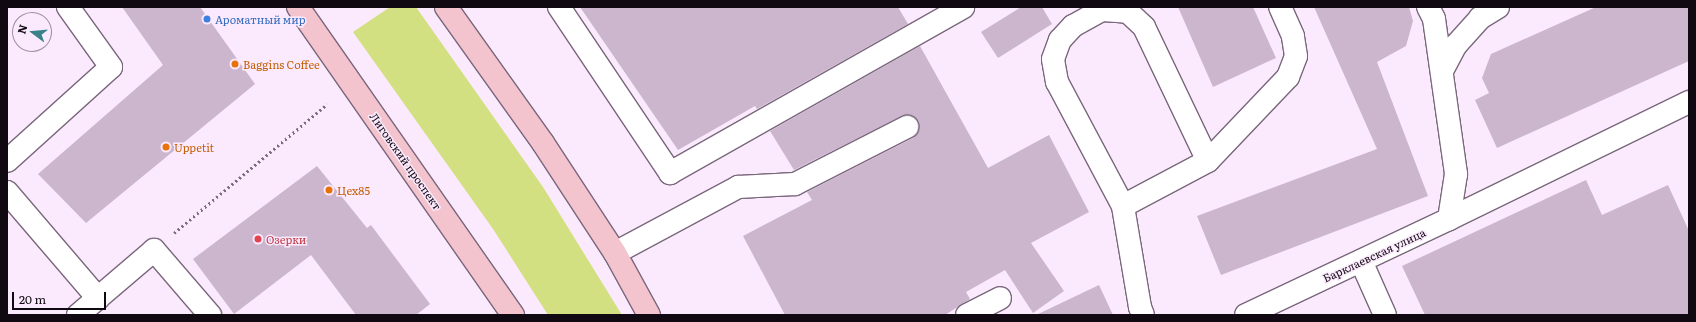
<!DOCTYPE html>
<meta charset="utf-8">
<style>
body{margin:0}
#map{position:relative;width:1696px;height:322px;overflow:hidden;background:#fbeafd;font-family:Literata,serif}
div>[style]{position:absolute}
.green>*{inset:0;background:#d2e082}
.building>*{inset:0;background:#cbb6cd}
.path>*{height:2.5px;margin-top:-1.25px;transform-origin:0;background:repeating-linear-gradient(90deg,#7a6e7b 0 2px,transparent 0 5px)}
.roads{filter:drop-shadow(1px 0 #7a677c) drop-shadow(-1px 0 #7a677c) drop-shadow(0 1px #7a677c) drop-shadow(0 -1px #7a677c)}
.minor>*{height:22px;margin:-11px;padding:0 11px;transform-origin:11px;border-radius:11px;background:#fff}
.major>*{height:22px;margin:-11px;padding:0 11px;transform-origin:11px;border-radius:11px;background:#f3c4ce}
.dots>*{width:11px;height:11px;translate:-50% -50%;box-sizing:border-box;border:2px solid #fbeafd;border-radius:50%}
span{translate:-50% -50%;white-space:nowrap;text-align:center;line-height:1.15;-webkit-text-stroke:3px #fbeafd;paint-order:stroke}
.shop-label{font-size:11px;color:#366cbe}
.left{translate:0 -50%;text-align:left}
.food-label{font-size:11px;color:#c56008}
.street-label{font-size:11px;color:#100911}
.health-label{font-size:11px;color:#be3a42}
.frame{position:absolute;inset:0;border:8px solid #100911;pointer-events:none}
.north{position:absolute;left:12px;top:12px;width:40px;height:40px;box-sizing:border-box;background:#fbeafd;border:1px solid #9d909f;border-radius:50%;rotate:286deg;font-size:11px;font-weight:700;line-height:16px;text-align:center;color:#100911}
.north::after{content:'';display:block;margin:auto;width:14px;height:18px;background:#3a8289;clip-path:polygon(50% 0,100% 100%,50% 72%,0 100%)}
.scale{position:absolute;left:12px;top:292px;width:94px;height:18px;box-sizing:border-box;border:2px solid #100911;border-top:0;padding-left:5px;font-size:12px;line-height:14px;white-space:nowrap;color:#100911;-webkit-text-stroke:3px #fbeafd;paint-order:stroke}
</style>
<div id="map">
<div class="green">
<div style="clip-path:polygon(390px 7px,416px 7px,543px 187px,622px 315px,548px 315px,493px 229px,353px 32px)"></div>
</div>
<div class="building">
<div style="clip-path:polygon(122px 7px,200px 7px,255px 84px,86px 223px,38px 174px,163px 65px)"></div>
<div style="clip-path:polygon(580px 7px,898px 7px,908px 24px,757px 109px,755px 106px,678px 150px)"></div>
<div style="clip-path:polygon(1021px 7px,1042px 7px,1052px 24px,998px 58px,981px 32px)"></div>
<div style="clip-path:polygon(1178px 7px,1253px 7px,1276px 58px,1213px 87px)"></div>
<div style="clip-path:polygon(1314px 7px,1409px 7px,1413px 21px,1406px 46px,1377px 62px,1428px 196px,1221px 275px,1197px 216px,1377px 149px)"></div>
<div style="clip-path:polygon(1596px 7px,1689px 7px,1689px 61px,1497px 148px,1475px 100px,1489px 93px,1482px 78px,1491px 54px)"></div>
<div style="clip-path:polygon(920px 46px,988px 168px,1049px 135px,1089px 212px,1031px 243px,1064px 291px,1033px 313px,1005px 270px,966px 292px,970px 299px,945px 315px,785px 315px,743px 236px,812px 200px,807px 192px,913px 138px,919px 127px,914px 117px,902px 116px,794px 170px,770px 131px)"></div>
<div style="clip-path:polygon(317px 166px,367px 228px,371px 225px,430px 304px,416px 315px,356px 315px,311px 255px,234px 314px,193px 259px)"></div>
<div style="clip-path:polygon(1586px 180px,1602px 215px,1668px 185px,1689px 231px,1689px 315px,1425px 315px,1402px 266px)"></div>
<div style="clip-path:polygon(1099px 285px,1113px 315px,1036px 315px)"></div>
</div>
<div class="path">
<div style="left:174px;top:233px;width:200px;rotate:-40.1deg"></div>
</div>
<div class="roads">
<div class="minor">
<div style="left:559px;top:7px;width:200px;rotate:56.2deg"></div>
<div style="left:670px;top:173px;width:337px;rotate:-29.5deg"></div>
<div style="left:1428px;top:7px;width:13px;rotate:63deg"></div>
<div style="left:1434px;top:19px;width:157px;rotate:81.9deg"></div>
<div style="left:1456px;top:174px;width:46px;rotate:98.8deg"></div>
<div style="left:1443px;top:69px;width:27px;rotate:-62deg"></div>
<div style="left:1456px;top:45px;width:36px;rotate:-48deg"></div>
<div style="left:1480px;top:18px;width:21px;rotate:-31deg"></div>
<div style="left:7px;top:161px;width:140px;rotate:-42.1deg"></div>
<div style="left:111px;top:67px;width:74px;rotate:-125.6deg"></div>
<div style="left:7px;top:192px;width:140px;rotate:49.4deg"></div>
<div style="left:1123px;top:206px;width:96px;rotate:-27.9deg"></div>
<div style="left:1208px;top:161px;width:116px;rotate:-46.4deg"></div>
<div style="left:1288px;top:77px;width:22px;rotate:-69deg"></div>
<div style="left:1296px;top:56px;width:20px;rotate:-99deg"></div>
<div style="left:1293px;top:36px;width:32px;rotate:-114deg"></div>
<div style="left:615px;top:253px;width:140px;rotate:-28.2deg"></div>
<div style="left:738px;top:187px;width:57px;rotate:-3deg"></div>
<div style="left:795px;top:184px;width:126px;rotate:-27deg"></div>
<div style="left:1361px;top:261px;width:59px;rotate:66deg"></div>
<div style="left:78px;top:315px;width:100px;rotate:-40.5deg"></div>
<div style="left:154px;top:250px;width:86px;rotate:49.3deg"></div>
<div style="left:967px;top:315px;width:37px;rotate:-27deg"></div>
<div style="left:1143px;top:315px;width:9px;rotate:-111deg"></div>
<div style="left:1140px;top:307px;width:102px;rotate:-99.6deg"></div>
<div style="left:1123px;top:206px;width:140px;rotate:-118deg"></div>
<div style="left:1057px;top:82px;width:23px;rotate:-100deg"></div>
<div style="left:1053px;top:59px;width:20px;rotate:-70deg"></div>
<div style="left:1060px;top:40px;width:19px;rotate:-47deg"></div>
<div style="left:1073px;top:26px;width:33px;rotate:-29deg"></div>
<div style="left:1102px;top:10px;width:26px;rotate:4deg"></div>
<div style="left:1128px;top:12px;width:22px;rotate:43deg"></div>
<div style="left:1144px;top:27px;width:148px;rotate:64.5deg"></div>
<div style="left:1246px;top:315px;width:225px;rotate:-25.3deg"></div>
<div style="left:1449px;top:219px;width:267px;rotate:-26deg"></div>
</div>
<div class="major">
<div style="left:298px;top:7px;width:376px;rotate:55.1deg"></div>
<div style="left:446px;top:7px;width:167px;rotate:54.5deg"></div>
<div style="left:543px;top:143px;width:131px;rotate:56.8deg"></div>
<div style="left:615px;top:253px;width:71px;rotate:61.3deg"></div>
</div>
</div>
<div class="dots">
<div style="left:207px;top:19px;background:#3f7fe0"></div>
<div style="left:235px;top:64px;background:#e8710a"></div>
<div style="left:166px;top:147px;background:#e8710a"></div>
<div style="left:329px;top:190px;background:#e8710a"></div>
<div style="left:258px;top:239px;background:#e0444e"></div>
</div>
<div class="shop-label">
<span class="left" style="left:215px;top:19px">Ароматный мир</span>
</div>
<div class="food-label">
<span class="left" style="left:243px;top:64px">Baggins Coffee</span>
<span class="left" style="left:174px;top:147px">Uppetit</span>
<span class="left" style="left:337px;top:190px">Цех85</span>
</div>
<div class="street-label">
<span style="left:406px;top:161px;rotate:55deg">Лиговский проспект</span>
<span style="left:1374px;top:255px;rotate:-25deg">Барклаевская улица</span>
</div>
<div class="health-label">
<span class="left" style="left:266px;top:239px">Озерки</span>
</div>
<div class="frame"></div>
<div class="north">N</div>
<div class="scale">20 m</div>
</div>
